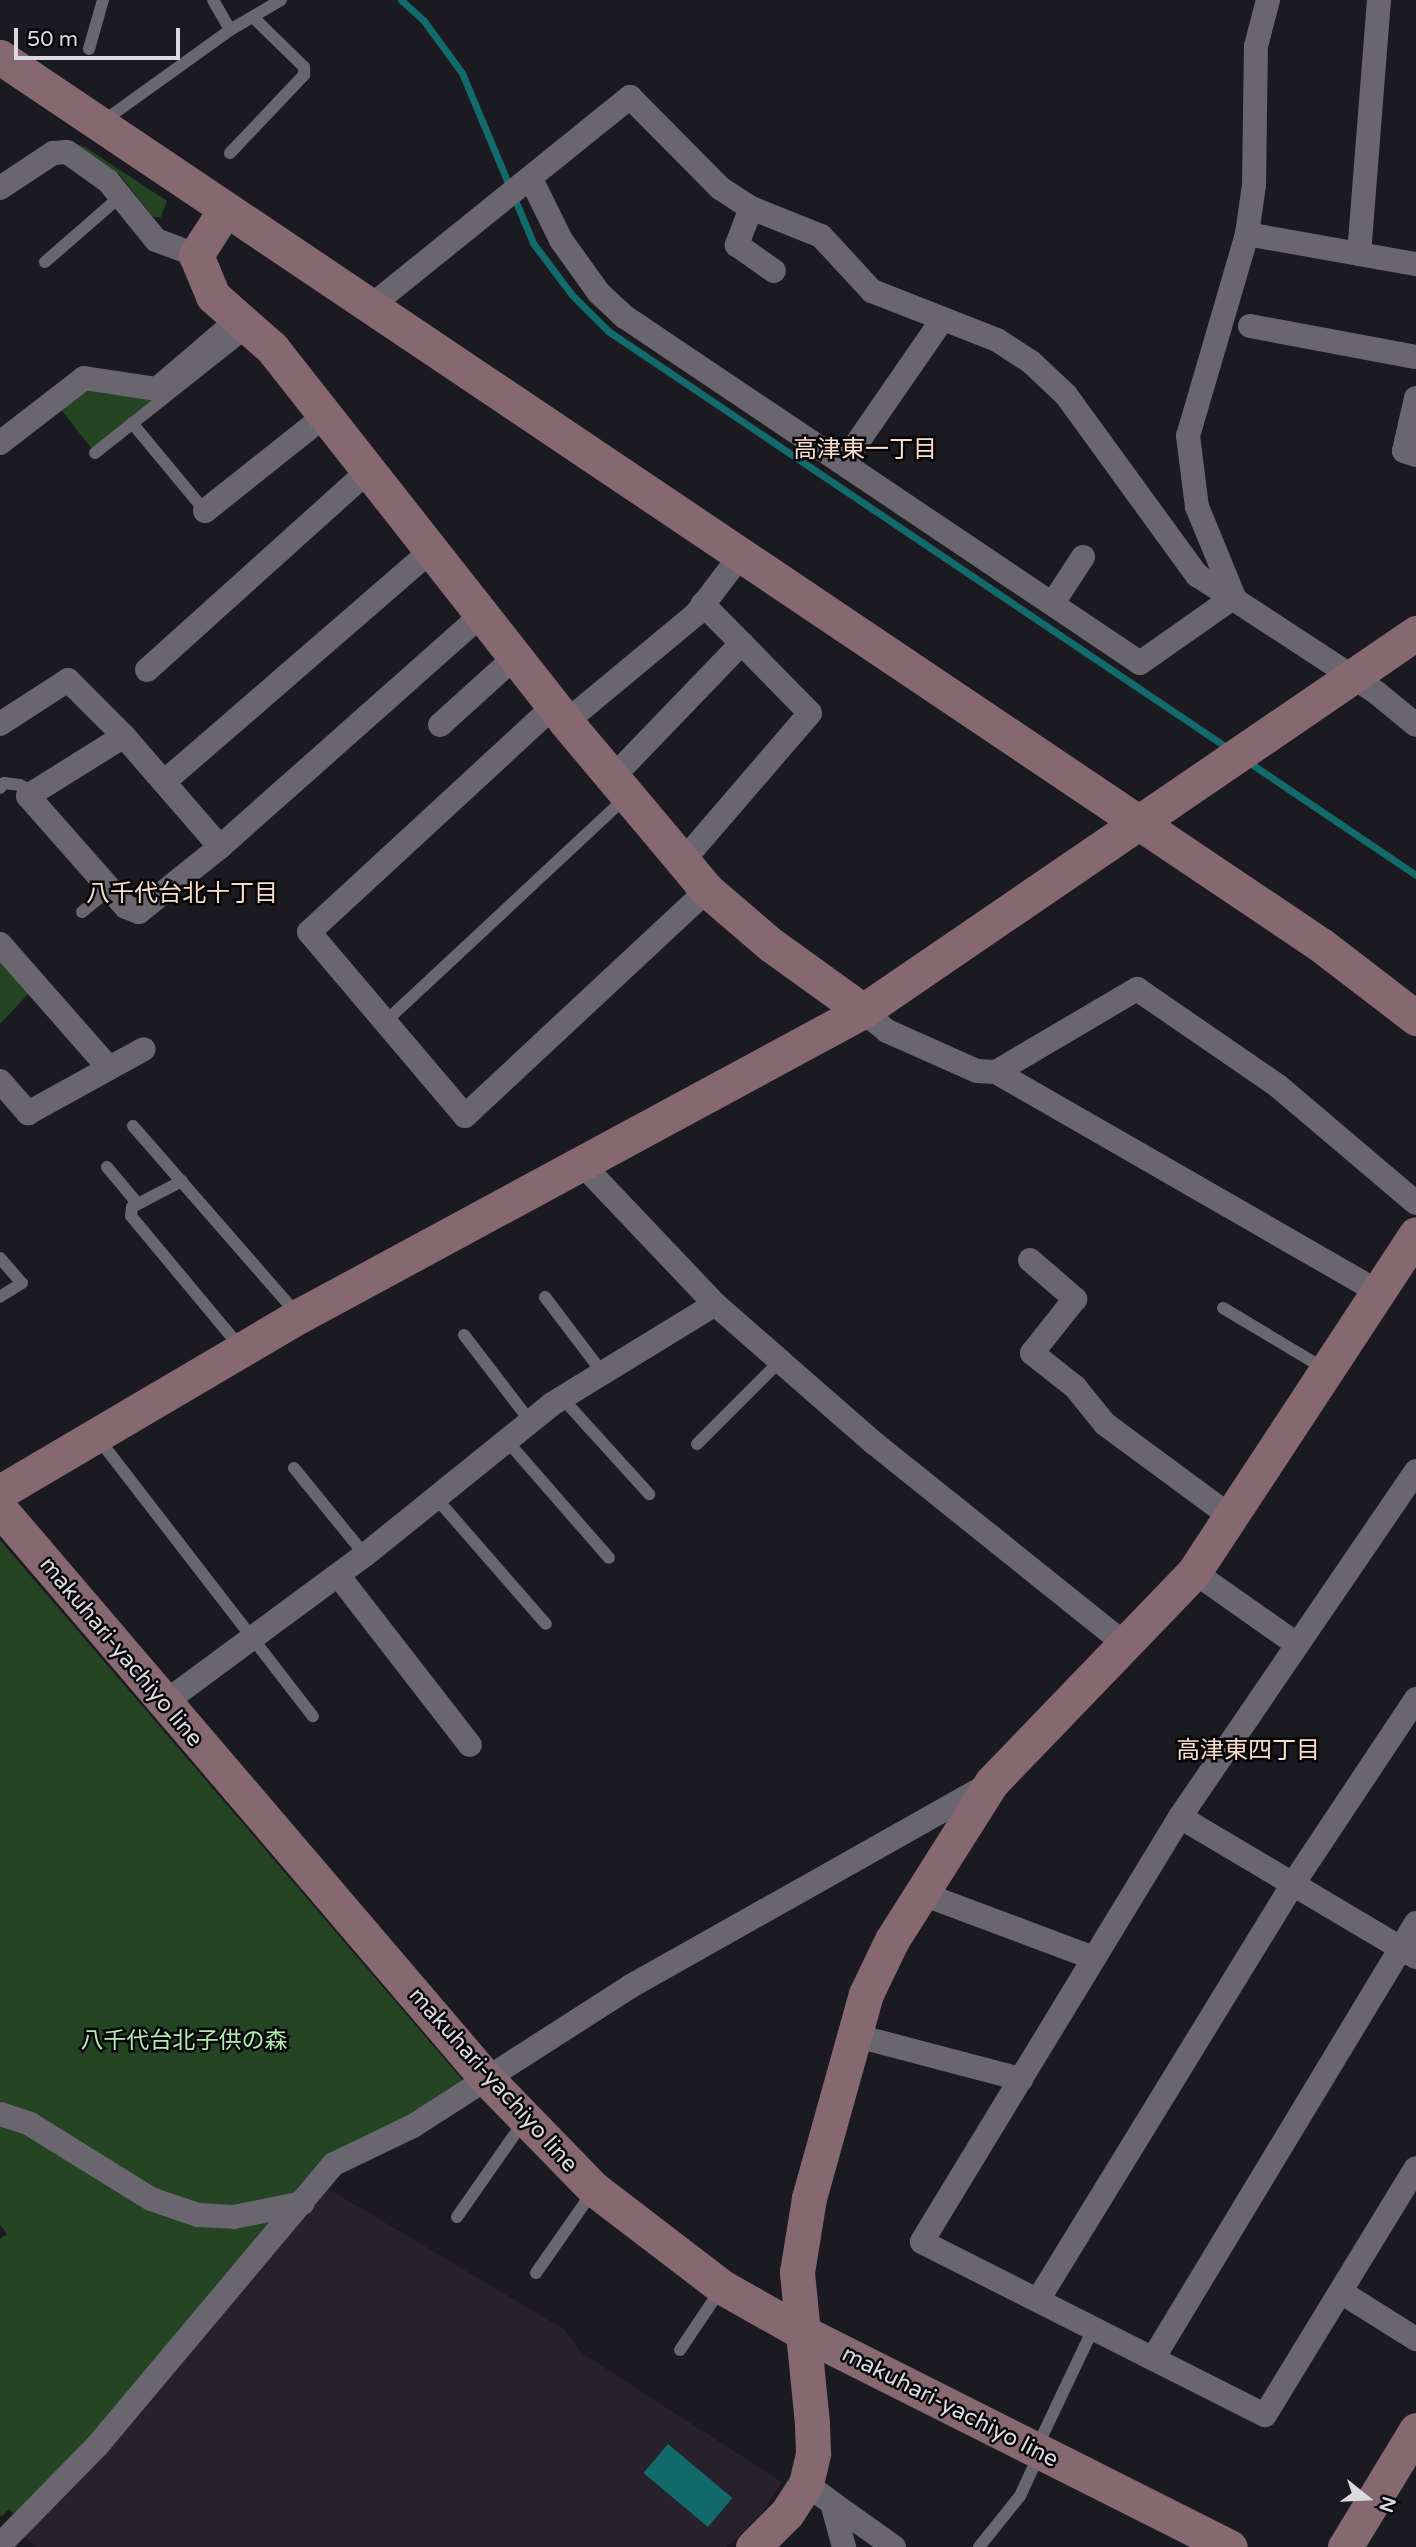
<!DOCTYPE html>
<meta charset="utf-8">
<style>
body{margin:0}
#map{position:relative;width:1416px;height:2547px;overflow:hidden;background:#1c1a21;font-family:"Varela Round","Noto Sans JP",sans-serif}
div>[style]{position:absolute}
.built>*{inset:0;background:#26212d}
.green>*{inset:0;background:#254424}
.water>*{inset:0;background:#136a6b;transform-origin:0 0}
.stream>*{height:7px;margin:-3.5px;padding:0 3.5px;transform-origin:3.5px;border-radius:3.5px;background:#136a6b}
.lane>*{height:12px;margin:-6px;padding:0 6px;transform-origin:6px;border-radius:6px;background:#69666f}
.street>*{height:24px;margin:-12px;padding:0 12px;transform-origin:12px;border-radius:12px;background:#69666f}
.secondary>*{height:35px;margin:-17.5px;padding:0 17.5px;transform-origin:17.5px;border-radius:17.5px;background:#866870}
span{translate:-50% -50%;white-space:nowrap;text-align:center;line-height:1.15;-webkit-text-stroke:5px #060608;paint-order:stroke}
.street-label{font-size:23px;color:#dcdadf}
.park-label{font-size:23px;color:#b0edae}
.neighbourhood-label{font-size:24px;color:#f9dccb}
.north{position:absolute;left:1332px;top:2463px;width:70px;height:70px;-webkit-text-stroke:5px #060608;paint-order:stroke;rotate:108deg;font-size:19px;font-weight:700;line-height:28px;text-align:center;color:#dcdadf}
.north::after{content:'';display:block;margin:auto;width:24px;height:32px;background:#dcdadf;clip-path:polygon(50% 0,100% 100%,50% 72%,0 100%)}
.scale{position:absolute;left:14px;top:28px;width:166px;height:32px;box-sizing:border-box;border:4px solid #dcdadf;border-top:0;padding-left:9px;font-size:21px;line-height:24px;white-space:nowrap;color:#dcdadf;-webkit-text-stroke:5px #060608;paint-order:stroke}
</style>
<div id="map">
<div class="built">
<div style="clip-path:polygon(327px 2188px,565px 2330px,583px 2354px,782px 2482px,758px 2519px,726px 2547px,36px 2547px,23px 2536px)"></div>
</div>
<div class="green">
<div style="clip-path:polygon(66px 140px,85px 147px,167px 201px,161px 217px,153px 217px,120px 175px)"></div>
<div style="clip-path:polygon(88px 387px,162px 400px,95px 453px,60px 408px)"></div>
<div style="clip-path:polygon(0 961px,33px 989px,0 1024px)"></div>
<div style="clip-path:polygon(0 1540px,466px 2084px,328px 2159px,91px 2439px,17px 2517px,9px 2509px,1px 2517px,0 2513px,0 2239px,7px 2234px,0 2225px)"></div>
</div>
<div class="water">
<div style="left:668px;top:2444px;width:84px;height:38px;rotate:40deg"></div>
</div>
<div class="stream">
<div style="left:401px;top:0;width:31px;rotate:42deg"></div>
<div style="left:424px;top:21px;width:64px;rotate:53.8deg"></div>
<div style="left:462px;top:73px;width:184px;rotate:67.3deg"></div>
<div style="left:533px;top:243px;width:65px;rotate:53.1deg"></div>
<div style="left:572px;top:295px;width:51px;rotate:45deg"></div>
<div style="left:608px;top:331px;width:749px;rotate:33.94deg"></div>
<div style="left:1247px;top:761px;width:204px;rotate:34deg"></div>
</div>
<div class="lane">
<div style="left:213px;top:0;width:34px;rotate:60deg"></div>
<div style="left:89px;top:49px;width:51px;rotate:-74.1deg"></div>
<div style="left:102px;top:122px;width:158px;rotate:-35.7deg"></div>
<div style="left:230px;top:30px;width:59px;rotate:-30.5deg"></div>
<div style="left:230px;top:153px;width:108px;rotate:-46.5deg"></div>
<div style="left:304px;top:75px;width:8px;rotate:-90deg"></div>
<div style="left:304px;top:67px;width:70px;rotate:-135.6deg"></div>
<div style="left:45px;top:262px;width:102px;rotate:-41deg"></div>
<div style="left:132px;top:423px;width:114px;rotate:50.3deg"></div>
<div style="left:95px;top:453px;width:185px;rotate:-38.4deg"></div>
<div style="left:0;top:788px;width:6px;rotate:-51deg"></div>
<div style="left:4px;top:783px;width:16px;rotate:7deg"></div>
<div style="left:20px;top:785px;width:16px;rotate:27deg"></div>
<div style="left:82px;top:912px;width:36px;rotate:-39deg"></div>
<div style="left:385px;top:1022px;width:330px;rotate:-43deg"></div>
<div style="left:133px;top:1126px;width:251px;rotate:48.9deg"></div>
<div style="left:107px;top:1167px;width:48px;rotate:50deg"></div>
<div style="left:182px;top:1181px;width:56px;rotate:152.5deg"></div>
<div style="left:132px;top:1207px;width:9px;rotate:96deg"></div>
<div style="left:131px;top:1216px;width:173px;rotate:50.2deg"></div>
<div style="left:0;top:1258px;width:33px;rotate:49deg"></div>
<div style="left:22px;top:1283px;width:26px;rotate:148deg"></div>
<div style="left:545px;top:1297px;width:94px;rotate:52.8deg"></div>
<div style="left:1223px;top:1308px;width:119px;rotate:30.9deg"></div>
<div style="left:464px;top:1335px;width:108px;rotate:52.5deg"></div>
<div style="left:562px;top:1398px;width:130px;rotate:47.8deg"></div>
<div style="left:97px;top:1437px;width:353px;rotate:52.3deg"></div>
<div style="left:507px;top:1441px;width:155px;rotate:48.9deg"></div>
<div style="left:697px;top:1444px;width:117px;rotate:-45deg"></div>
<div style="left:294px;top:1468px;width:112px;rotate:50.8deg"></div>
<div style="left:436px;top:1498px;width:167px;rotate:48.9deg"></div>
<div style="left:457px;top:2217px;width:117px;rotate:-55.1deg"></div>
<div style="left:536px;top:2273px;width:101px;rotate:-55.1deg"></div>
<div style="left:680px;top:2350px;width:73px;rotate:-56.1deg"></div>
<div style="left:1037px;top:2447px;width:133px;rotate:-64.6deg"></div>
<div style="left:979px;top:2547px;width:65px;rotate:-51.2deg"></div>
<div style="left:1020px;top:2496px;width:47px;rotate:-65.1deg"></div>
</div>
<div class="street">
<div style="left:531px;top:179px;width:68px;rotate:63.8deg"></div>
<div style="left:561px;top:240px;width:65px;rotate:54.4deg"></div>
<div style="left:599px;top:293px;width:35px;rotate:43deg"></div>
<div style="left:625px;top:317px;width:620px;rotate:33.89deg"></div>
<div style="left:1140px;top:663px;width:115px;rotate:-35.1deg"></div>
<div style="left:0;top:188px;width:64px;rotate:-33.4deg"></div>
<div style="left:53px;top:153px;width:14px;rotate:-4deg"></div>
<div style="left:67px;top:152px;width:50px;rotate:35.3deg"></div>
<div style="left:108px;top:181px;width:76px;rotate:50.9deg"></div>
<div style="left:156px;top:240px;width:43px;rotate:20.6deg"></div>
<div style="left:751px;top:208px;width:40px;rotate:111deg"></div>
<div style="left:737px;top:245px;width:45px;rotate:35.1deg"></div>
<div style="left:1247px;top:234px;width:172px;rotate:10.1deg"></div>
<div style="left:1359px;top:254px;width:255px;rotate:-85.5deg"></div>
<div style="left:371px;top:306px;width:333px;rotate:-38.9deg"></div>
<div style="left:630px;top:97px;width:128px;rotate:45.3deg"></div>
<div style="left:720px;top:188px;width:37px;rotate:33deg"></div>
<div style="left:751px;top:208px;width:75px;rotate:21.8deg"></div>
<div style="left:821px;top:236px;width:75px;rotate:47.2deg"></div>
<div style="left:872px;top:291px;width:134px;rotate:21.4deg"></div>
<div style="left:997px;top:340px;width:40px;rotate:32.9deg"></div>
<div style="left:1031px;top:362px;width:48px;rotate:43.3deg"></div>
<div style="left:1066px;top:395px;width:223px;rotate:54deg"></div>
<div style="left:1197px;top:575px;width:215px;rotate:33.2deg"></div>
<div style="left:1377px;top:693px;width:50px;rotate:39.4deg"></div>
<div style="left:1250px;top:326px;width:169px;rotate:10.6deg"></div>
<div style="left:1416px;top:398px;width:54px;rotate:102.8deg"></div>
<div style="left:1404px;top:451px;width:13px;rotate:18deg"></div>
<div style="left:0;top:443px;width:106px;rotate:-37.7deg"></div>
<div style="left:84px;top:378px;width:74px;rotate:8.6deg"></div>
<div style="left:157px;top:389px;width:108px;rotate:-40.5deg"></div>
<div style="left:844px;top:462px;width:173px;rotate:-55.4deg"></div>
<div style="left:205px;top:511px;width:156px;rotate:-38.5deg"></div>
<div style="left:1234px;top:597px;width:97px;rotate:-112.3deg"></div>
<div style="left:1197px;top:507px;width:72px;rotate:-97.2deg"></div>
<div style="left:1188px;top:436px;width:210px;rotate:-73.7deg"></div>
<div style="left:1247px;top:234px;width:49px;rotate:-81.9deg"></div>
<div style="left:1254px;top:185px;width:139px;rotate:-89.2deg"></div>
<div style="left:1256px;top:46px;width:48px;rotate:-75.4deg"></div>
<div style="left:1053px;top:603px;width:55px;rotate:-56.9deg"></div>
<div style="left:147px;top:670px;width:302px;rotate:-42deg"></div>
<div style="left:554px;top:706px;width:333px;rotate:137.3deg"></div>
<div style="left:309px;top:932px;width:241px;rotate:49.7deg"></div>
<div style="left:465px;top:1116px;width:331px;rotate:-43deg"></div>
<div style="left:566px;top:722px;width:169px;rotate:-39.7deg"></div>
<div style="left:696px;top:614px;width:74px;rotate:-52.7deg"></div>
<div style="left:0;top:724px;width:81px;rotate:-32.9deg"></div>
<div style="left:68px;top:680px;width:79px;rotate:45deg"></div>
<div style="left:440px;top:725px;width:103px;rotate:-42.2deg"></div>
<div style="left:612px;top:778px;width:187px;rotate:-46.1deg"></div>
<div style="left:164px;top:782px;width:357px;rotate:-40.9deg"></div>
<div style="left:220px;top:847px;width:147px;rotate:-130.9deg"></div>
<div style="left:124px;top:736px;width:113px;rotate:148deg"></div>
<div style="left:28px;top:796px;width:148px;rotate:48.6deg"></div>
<div style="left:126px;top:907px;width:14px;rotate:21deg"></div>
<div style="left:139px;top:912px;width:104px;rotate:-38.7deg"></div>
<div style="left:220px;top:847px;width:353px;rotate:-41.6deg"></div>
<div style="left:682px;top:862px;width:196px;rotate:-49.3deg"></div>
<div style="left:810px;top:713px;width:153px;rotate:-134.5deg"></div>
<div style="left:0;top:944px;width:165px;rotate:48.7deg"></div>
<div style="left:863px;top:1011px;width:31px;rotate:40deg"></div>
<div style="left:887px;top:1031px;width:98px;rotate:24deg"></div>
<div style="left:977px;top:1071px;width:19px;rotate:3deg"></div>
<div style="left:996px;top:1072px;width:442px;rotate:29.9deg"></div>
<div style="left:996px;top:1072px;width:164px;rotate:-30.5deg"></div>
<div style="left:1137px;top:989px;width:171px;rotate:34.5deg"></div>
<div style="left:1278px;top:1086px;width:181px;rotate:40.3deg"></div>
<div style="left:0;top:1081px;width:43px;rotate:48.8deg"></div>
<div style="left:28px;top:1113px;width:132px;rotate:-28.9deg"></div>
<div style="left:583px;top:1165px;width:192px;rotate:46.5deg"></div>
<div style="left:715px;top:1304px;width:86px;rotate:41.2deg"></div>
<div style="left:780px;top:1361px;width:125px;rotate:41.1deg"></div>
<div style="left:874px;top:1443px;width:322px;rotate:38.7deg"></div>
<div style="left:1030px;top:1260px;width:60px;rotate:40.9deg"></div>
<div style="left:1075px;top:1299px;width:69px;rotate:128.5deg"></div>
<div style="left:1032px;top:1353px;width:55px;rotate:38.3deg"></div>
<div style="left:1075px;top:1387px;width:48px;rotate:51deg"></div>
<div style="left:1105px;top:1424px;width:157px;rotate:36.4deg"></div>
<div style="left:1416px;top:1471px;width:419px;rotate:124.3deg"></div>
<div style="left:1180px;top:1817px;width:497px;rotate:121.3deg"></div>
<div style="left:922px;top:2242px;width:384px;rotate:26.8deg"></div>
<div style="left:1265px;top:2415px;width:289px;rotate:-58.6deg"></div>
<div style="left:1194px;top:1572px;width:123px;rotate:35.1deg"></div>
<div style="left:338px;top:1575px;width:215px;rotate:52.2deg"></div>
<div style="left:164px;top:1703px;width:250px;rotate:-36.4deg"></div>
<div style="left:365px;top:1555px;width:240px;rotate:-38.9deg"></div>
<div style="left:552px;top:1404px;width:191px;rotate:-31.5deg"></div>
<div style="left:1180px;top:1817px;width:274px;rotate:30.7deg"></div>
<div style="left:920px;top:1893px;width:186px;rotate:20.5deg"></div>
<div style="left:853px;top:2035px;width:174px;rotate:14.7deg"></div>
<div style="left:0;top:2114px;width:32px;rotate:18deg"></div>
<div style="left:30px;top:2124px;width:142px;rotate:31.8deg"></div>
<div style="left:151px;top:2199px;width:50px;rotate:18.8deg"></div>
<div style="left:198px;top:2215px;width:36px;rotate:3deg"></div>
<div style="left:234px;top:2217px;width:70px;rotate:-11.5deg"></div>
<div style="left:1341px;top:2292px;width:89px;rotate:32.1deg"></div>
<div style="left:1038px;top:2300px;width:488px;rotate:-58.5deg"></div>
<div style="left:1293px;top:1884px;width:222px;rotate:-56.4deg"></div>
<div style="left:1154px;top:2357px;width:507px;rotate:-58.88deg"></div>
<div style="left:806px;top:2484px;width:32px;rotate:36deg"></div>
<div style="left:832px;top:2503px;width:46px;rotate:74.7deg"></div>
<div style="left:832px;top:2503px;width:76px;rotate:35.4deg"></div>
<div style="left:0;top:2545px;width:139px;rotate:-45.6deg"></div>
<div style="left:97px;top:2446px;width:368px;rotate:-50deg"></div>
<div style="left:334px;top:2164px;width:88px;rotate:-25.7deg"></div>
<div style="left:413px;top:2126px;width:259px;rotate:-32.7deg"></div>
<div style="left:631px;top:1986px;width:411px;rotate:-29.4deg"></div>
</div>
<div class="secondary">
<div style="left:0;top:57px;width:1592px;rotate:33.91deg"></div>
<div style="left:1321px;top:945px;width:120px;rotate:37.5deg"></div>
<div style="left:225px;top:210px;width:54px;rotate:122.8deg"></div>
<div style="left:196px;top:255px;width:44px;rotate:67.5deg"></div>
<div style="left:213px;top:296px;width:79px;rotate:41.4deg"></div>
<div style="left:272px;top:348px;width:476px;rotate:51.8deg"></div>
<div style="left:566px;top:722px;width:219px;rotate:50deg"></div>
<div style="left:707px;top:890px;width:83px;rotate:40.6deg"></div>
<div style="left:770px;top:944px;width:115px;rotate:35.8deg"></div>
<div style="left:0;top:1492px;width:347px;rotate:-30.5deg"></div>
<div style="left:299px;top:1316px;width:641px;rotate:-28.4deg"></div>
<div style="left:863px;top:1011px;width:670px;rotate:-34.35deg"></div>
<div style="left:0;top:1509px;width:748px;rotate:49.5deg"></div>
<div style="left:486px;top:2078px;width:155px;rotate:45.8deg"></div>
<div style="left:594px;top:2189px;width:161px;rotate:37.4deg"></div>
<div style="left:722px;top:2287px;width:90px;rotate:29.4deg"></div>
<div style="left:800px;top:2331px;width:481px;rotate:26.7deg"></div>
<div style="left:753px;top:2547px;width:48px;rotate:-45deg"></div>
<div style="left:787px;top:2513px;width:35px;rotate:-57deg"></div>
<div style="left:806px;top:2484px;width:32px;rotate:-77deg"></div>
<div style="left:813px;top:2453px;width:30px;rotate:-92deg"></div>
<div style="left:812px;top:2423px;width:152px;rotate:-95.7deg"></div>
<div style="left:797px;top:2272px;width:75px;rotate:-80.8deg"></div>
<div style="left:809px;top:2198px;width:212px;rotate:-74.4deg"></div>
<div style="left:866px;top:1994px;width:60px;rotate:-64.3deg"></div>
<div style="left:892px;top:1940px;width:187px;rotate:-57.7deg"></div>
<div style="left:992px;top:1782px;width:291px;rotate:-46.1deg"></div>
<div style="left:1194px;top:1572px;width:404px;rotate:-56.7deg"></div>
<div style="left:1345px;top:2547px;width:137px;rotate:-58.7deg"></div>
</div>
<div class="street-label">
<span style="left:121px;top:1652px;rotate:50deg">makuhari-yachiyo line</span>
<span style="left:493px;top:2080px;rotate:48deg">makuhari-yachiyo line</span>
<span style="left:950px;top:2407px;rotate:27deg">makuhari-yachiyo line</span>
</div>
<div class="park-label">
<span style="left:184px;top:2041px">八千代台北子供の森</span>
</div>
<div class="neighbourhood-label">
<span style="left:865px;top:450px">高津東一丁目</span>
<span style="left:182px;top:894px">八千代台北十丁目</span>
<span style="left:1248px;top:1751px">高津東四丁目</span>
</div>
<div class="north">N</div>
<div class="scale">50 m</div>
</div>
